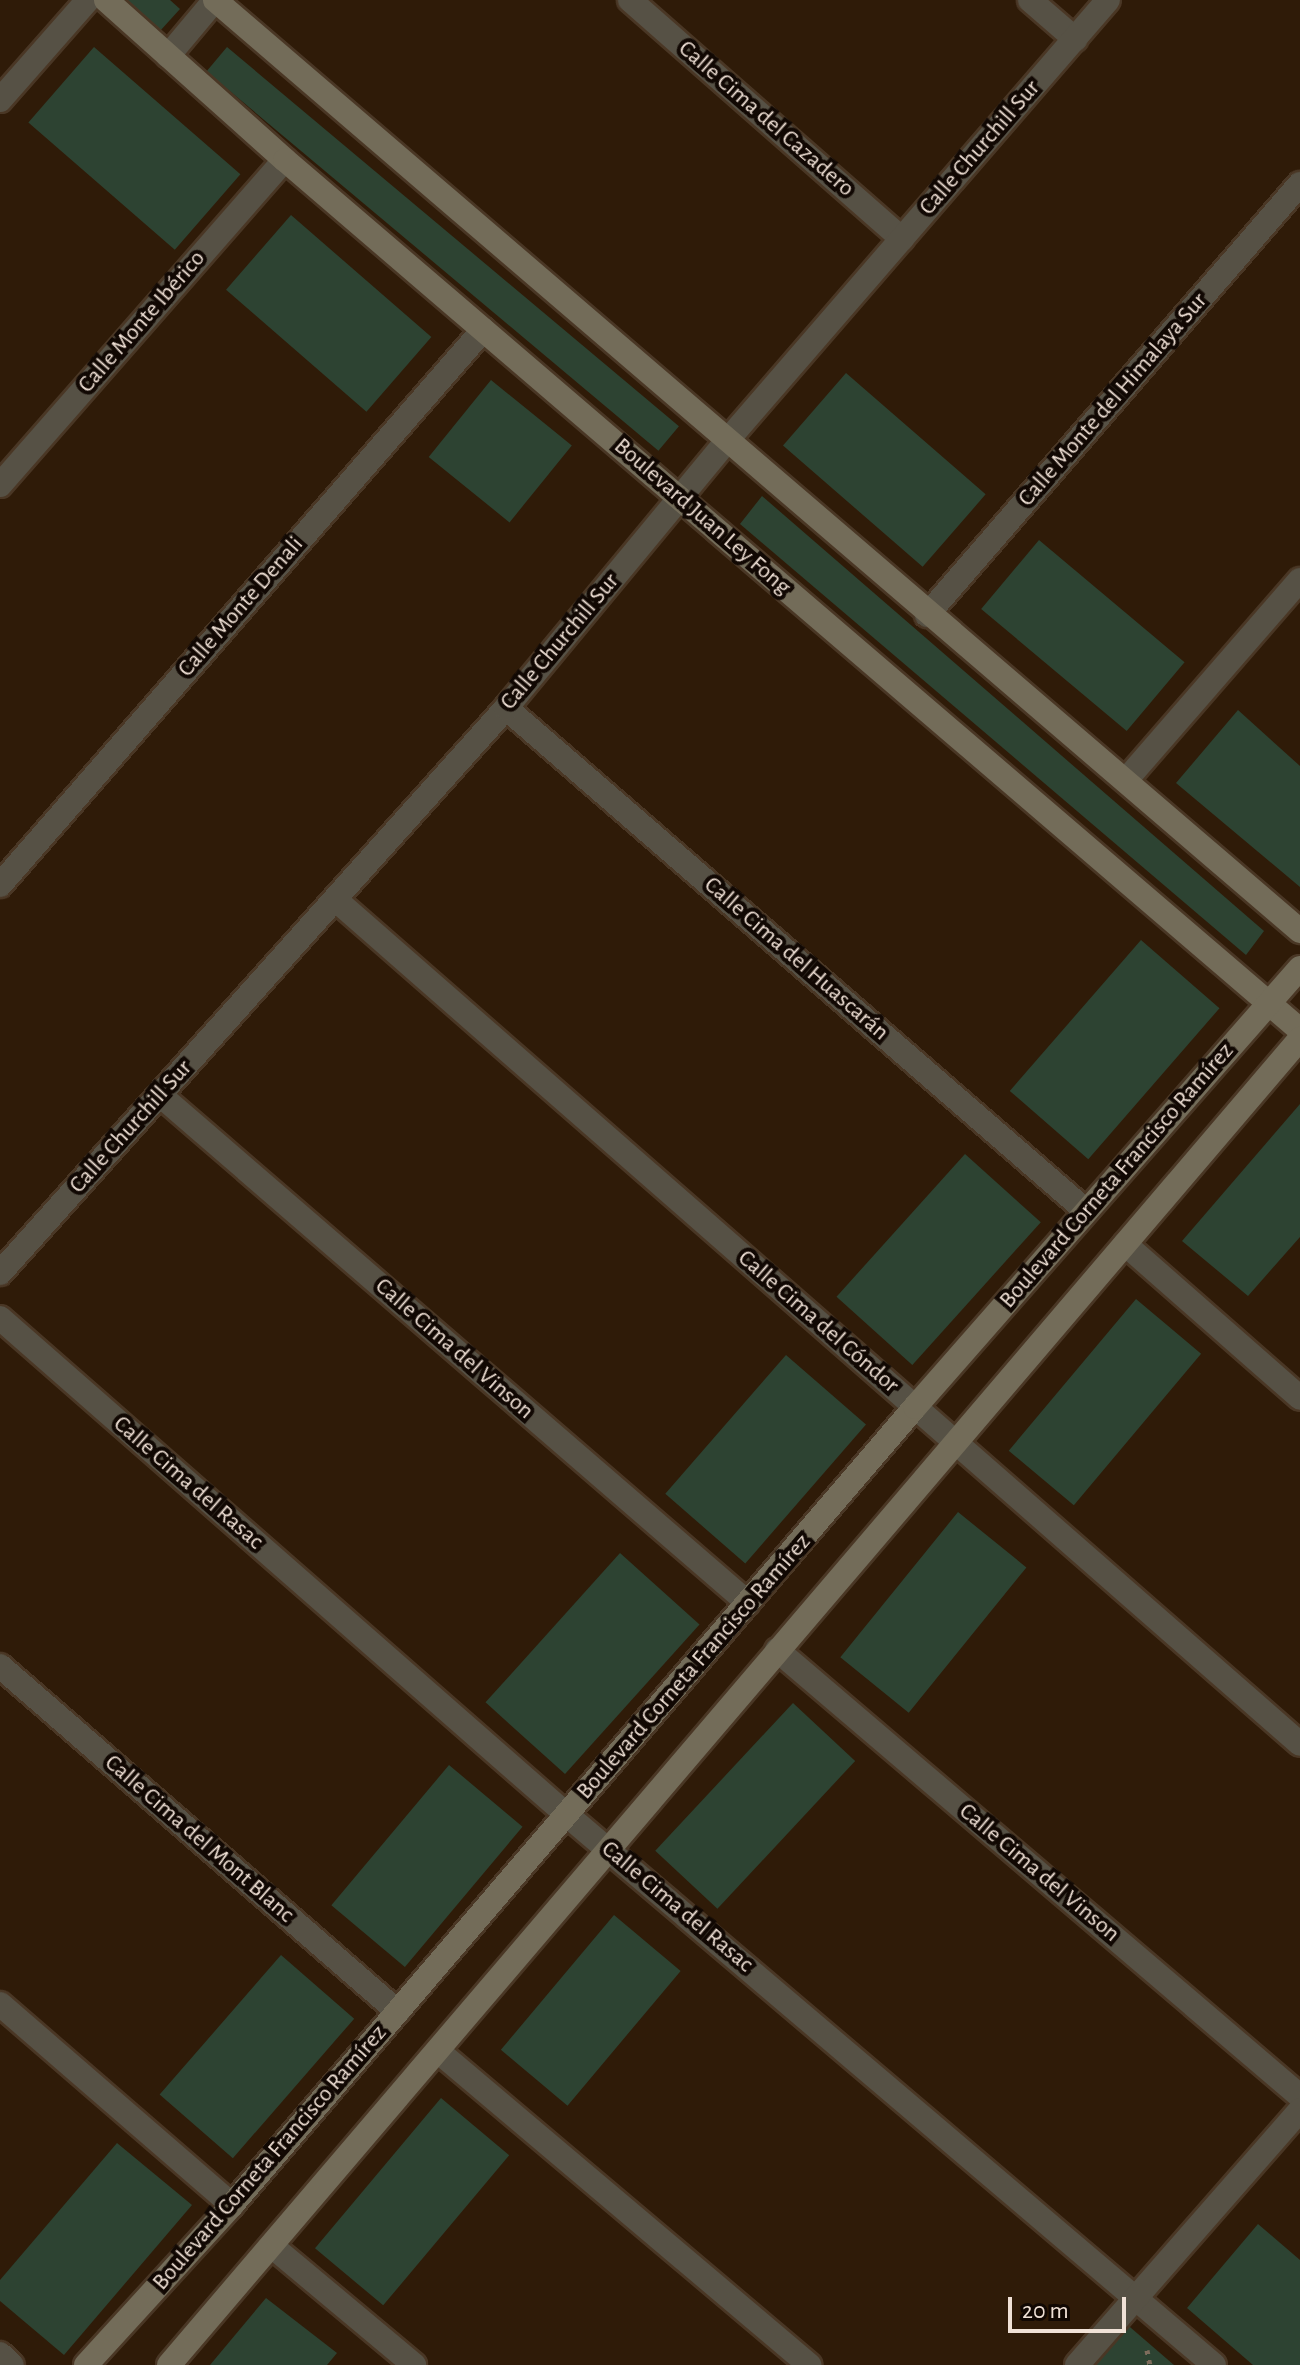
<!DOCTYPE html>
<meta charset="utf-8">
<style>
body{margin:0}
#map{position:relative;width:1300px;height:2365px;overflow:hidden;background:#2f1b08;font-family:"Alegreya Sans",sans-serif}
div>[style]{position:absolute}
.green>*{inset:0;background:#2d4332;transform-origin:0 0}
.path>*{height:5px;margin-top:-2.5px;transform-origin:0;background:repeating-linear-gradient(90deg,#7e6c5c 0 4px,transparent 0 10px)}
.roads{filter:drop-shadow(2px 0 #4a3725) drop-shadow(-2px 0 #4a3725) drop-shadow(0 2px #4a3725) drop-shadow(0 -2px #4a3725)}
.street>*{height:24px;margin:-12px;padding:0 12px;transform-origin:12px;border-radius:12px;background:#565145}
.secondary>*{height:24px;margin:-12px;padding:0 12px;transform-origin:12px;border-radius:12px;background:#736c59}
span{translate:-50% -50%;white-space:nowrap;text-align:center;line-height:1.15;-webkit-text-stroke:8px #110803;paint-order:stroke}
.street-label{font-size:24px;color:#f0e1d6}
.scale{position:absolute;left:1008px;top:2297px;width:118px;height:36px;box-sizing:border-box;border:4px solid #f0e1d6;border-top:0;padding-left:10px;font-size:24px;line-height:28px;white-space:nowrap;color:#f0e1d6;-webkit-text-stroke:6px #110803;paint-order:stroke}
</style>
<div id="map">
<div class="green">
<div style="clip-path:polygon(126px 0,170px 0,180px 9px,160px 31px)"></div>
<div style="left:94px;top:47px;width:194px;height:100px;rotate:41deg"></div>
<div style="left:227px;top:47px;width:590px;height:32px;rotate:40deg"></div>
<div style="left:291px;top:215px;width:186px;height:99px;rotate:41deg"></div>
<div style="left:846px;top:373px;width:185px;height:96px;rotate:41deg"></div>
<div style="left:491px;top:380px;width:104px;height:99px;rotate:39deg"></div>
<div style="clip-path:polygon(762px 496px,1264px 931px,1246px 955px,740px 524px)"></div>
<div style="left:1039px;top:540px;width:190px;height:90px;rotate:40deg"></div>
<div style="clip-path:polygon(1238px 710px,1300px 766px,1300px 887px,1176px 783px)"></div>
<div style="left:1141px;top:940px;width:104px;height:200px;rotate:41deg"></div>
<div style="clip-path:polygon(1300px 1104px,1300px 1237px,1248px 1296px,1182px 1241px)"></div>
<div style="left:965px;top:1154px;width:102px;height:192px;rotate:42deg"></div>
<div style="left:1136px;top:1299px;width:85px;height:198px;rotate:40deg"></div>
<div style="left:786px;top:1355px;width:106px;height:184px;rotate:41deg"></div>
<div style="left:958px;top:1512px;width:88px;height:187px;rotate:39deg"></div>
<div style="left:620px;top:1553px;width:107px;height:201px;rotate:42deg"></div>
<div style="left:793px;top:1703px;width:85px;height:202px;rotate:43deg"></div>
<div style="left:449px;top:1765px;width:96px;height:183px;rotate:40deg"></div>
<div style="left:614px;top:1915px;width:87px;height:176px;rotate:40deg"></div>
<div style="left:281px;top:1955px;width:97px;height:185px;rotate:41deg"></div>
<div style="left:441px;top:2098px;width:89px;height:196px;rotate:40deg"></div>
<div style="clip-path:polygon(117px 2143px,192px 2205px,64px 2355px,0 2301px,0 2280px)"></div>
<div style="clip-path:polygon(1258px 2224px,1300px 2260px,1300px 2365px,1253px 2365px,1187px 2308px)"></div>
<div style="clip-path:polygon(266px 2298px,337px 2353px,327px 2365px,210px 2365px)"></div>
<div style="clip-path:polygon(1116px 2315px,1174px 2365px,1074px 2365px)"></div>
</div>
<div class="path">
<div style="left:1147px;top:2350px;width:15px;rotate:79deg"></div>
</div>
<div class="roads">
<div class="street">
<div style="left:630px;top:0;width:362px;rotate:41.3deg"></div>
<div style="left:1030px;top:0;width:60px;rotate:40.9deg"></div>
<div style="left:168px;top:56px;width:73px;rotate:-50deg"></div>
<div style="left:0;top:100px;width:133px;rotate:-48.7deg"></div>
<div style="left:0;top:485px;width:432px;rotate:-48.8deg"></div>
<div style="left:927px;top:615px;width:570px;rotate:-49.13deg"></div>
<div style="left:506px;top:708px;width:768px;rotate:40.93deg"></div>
<div style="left:1126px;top:780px;width:265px;rotate:-49deg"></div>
<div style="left:0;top:885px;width:736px;rotate:-48.97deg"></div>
<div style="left:336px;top:900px;width:1281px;rotate:41.2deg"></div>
<div style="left:160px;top:1095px;width:777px;rotate:40.83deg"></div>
<div style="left:1125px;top:1244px;width:233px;rotate:41.3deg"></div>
<div style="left:0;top:1273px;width:758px;rotate:-48.15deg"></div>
<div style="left:506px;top:708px;width:345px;rotate:-50.4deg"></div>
<div style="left:726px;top:442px;width:584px;rotate:-49.16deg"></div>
<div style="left:0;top:1318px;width:754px;rotate:41.24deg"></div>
<div style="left:567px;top:1815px;width:849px;rotate:40.37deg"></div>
<div style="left:777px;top:1650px;width:687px;rotate:40.46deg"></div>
<div style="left:0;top:1666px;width:527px;rotate:41deg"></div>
<div style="left:0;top:2004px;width:307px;rotate:40.9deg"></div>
<div style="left:439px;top:2052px;width:485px;rotate:40.2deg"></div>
<div style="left:273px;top:2247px;width:184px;rotate:39.9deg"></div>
<div style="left:0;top:2354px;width:16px;rotate:43deg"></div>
<div style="left:1077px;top:2365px;width:339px;rotate:-48.8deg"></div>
</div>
<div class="secondary">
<div style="left:106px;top:0;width:240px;rotate:41.8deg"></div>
<div style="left:285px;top:160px;width:1337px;rotate:40.6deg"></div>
<div style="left:215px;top:0;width:1430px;rotate:40.63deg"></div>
<div style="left:86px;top:2365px;width:217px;rotate:-47.6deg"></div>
<div style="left:232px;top:2205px;width:1050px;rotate:-49.44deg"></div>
<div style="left:915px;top:1407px;width:584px;rotate:-48.75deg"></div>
<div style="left:169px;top:2365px;width:1743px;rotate:-49.54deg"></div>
</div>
</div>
<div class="street-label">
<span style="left:766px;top:119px;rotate:41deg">Calle Cima del Cazadero</span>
<span style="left:980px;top:148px;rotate:-49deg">Calle Churchill Sur</span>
<span style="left:142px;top:322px;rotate:-49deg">Calle Monte Ibérico</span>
<span style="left:1113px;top:400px;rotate:-49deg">Calle Monte del Himalaya Sur</span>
<span style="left:702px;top:517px;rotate:41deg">Boulevard Juan Ley Fong</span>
<span style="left:241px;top:607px;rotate:-49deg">Calle Monte Denali</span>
<span style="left:560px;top:642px;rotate:-50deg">Calle Churchill Sur</span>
<span style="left:796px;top:959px;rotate:41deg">Calle Cima del Huascarán</span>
<span style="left:131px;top:1127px;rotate:-48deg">Calle Churchill Sur</span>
<span style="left:1117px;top:1176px;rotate:-49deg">Boulevard Corneta Francisco Ramírez</span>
<span style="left:818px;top:1322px;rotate:41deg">Calle Cima del Cóndor</span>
<span style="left:454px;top:1349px;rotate:41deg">Calle Cima del Vinson</span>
<span style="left:188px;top:1483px;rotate:41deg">Calle Cima del Rasac</span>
<span style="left:694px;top:1667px;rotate:-49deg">Boulevard Corneta Francisco Ramírez</span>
<span style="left:199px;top:1839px;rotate:41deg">Calle Cima del Mont Blanc</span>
<span style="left:1039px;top:1873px;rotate:40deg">Calle Cima del Vinson</span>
<span style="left:677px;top:1907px;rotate:40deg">Calle Cima del Rasac</span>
<span style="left:270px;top:2158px;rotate:-49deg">Boulevard Corneta Francisco Ramírez</span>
</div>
<div class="scale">20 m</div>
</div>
